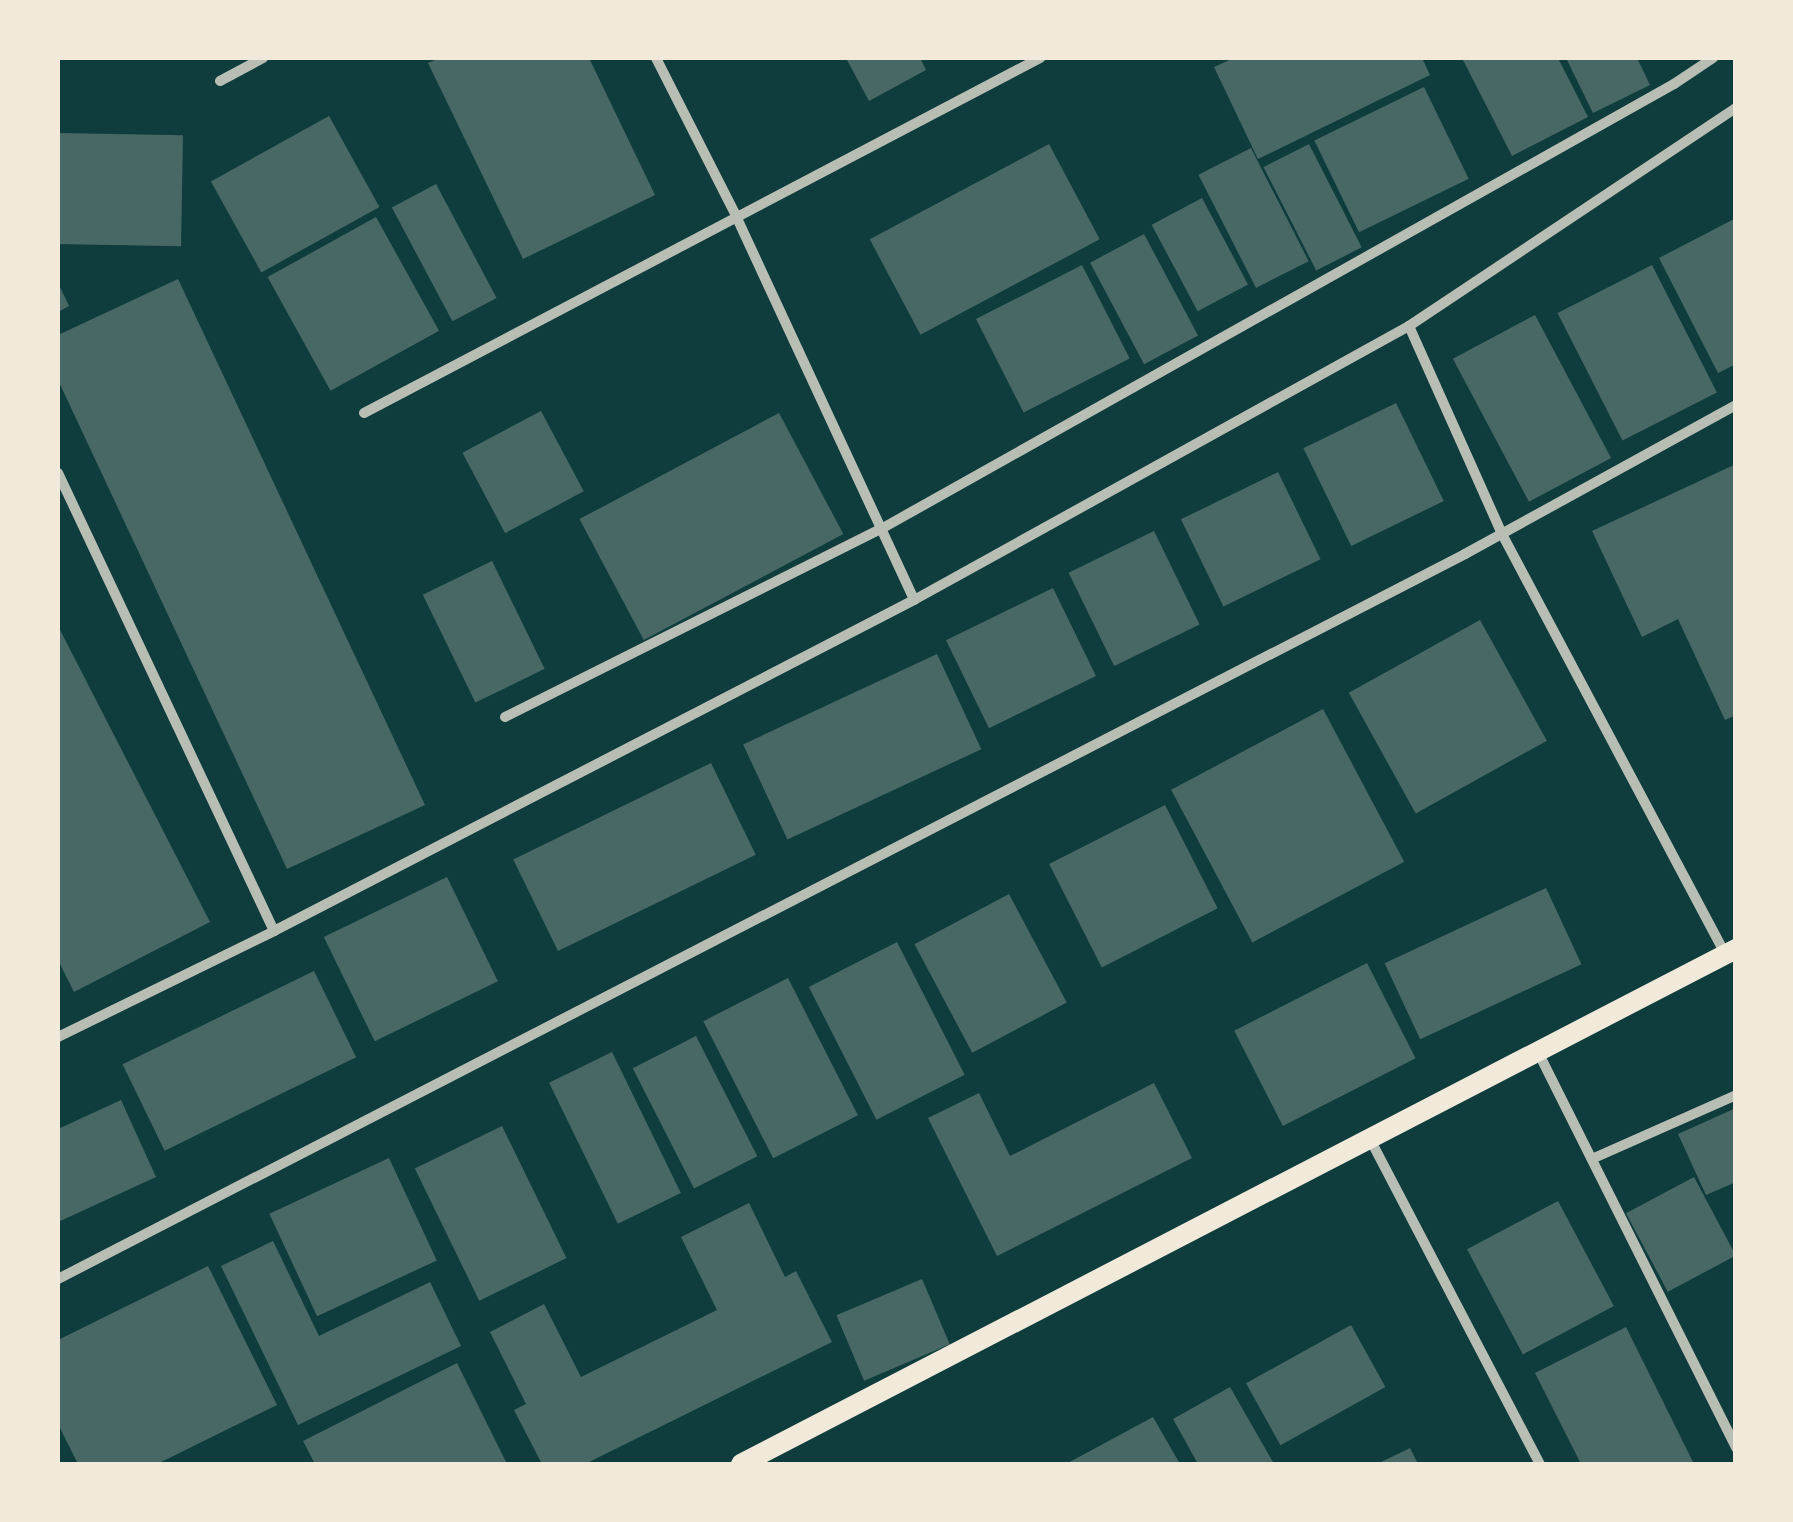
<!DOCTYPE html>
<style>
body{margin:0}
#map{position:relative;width:1793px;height:1522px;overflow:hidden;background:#0f3d3e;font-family:"IBM Plex Serif",serif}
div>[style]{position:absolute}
.building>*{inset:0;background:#486865;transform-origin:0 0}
.minor>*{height:10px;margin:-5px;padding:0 5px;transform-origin:5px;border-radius:5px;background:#b8beb3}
.secondary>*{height:20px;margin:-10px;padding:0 10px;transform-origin:10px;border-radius:10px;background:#f1e9da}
span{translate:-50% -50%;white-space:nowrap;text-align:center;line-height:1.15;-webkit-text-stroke:8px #f1e9da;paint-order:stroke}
.frame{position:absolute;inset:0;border:60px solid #f1e9da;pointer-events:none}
</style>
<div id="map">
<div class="building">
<div style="clip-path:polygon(440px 58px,589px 58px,655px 195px,523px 259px,428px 63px)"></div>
<div style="clip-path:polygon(846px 58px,920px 58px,926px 70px,869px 101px)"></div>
<div style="clip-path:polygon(1234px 58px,1422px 58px,1430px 75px,1258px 159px,1214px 67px)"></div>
<div style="clip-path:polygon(1462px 58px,1558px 58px,1588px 117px,1512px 156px)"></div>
<div style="clip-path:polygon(1566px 58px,1637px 58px,1650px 85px,1593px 113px)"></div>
<div style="left:1424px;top:87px;width:102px;height:122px;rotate:64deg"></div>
<div style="left:329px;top:116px;width:104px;height:135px;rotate:61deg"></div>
<div style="left:58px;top:133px;width:125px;height:111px;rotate:1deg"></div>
<div style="left:1049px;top:144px;width:108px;height:203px;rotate:62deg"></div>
<div style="left:1309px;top:144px;width:116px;height:51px;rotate:63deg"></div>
<div style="left:1251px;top:148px;width:127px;height:59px;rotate:63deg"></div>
<div style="left:436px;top:184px;width:129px;height:50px;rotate:62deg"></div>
<div style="left:1202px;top:198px;width:98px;height:57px;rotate:62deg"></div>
<div style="left:376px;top:217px;width:130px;height:124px;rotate:61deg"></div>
<div style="clip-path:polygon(1736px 218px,1736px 364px,1718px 373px,1659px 258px)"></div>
<div style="left:1144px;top:234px;width:115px;height:61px;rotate:62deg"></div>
<div style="left:1082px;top:265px;width:105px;height:119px;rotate:63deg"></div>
<div style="left:1652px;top:265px;width:143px;height:106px;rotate:63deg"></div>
<div style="clip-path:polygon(178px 279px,425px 805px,287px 869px,58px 380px,58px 335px)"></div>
<div style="clip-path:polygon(58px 283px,69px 306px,58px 312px)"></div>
<div style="left:1535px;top:315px;width:162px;height:93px;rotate:62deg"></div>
<div style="left:1396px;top:403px;width:109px;height:103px;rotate:64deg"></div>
<div style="left:541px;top:411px;width:91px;height:89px;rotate:62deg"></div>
<div style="left:779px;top:413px;width:137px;height:226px;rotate:62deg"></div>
<div style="clip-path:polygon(1736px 464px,1736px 715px,1725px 720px,1678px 619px,1642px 637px,1592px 531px)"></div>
<div style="left:1278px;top:472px;width:97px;height:108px;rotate:64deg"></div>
<div style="left:1154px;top:531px;width:104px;height:95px;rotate:64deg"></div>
<div style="left:492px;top:561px;width:120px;height:77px;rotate:64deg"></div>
<div style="left:1053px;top:588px;width:98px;height:119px;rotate:64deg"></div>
<div style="left:1480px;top:620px;width:138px;height:150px;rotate:61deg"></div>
<div style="clip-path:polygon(58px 626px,210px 922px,74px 992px,58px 960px)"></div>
<div style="left:937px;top:654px;width:105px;height:214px;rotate:65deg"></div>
<div style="left:1323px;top:709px;width:173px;height:172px;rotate:62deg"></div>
<div style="left:711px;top:763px;width:102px;height:220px;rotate:64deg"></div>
<div style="left:1165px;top:805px;width:116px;height:130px;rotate:63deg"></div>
<div style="left:447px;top:877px;width:116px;height:137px;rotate:64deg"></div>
<div style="left:1546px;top:888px;width:84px;height:178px;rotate:65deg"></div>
<div style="left:1009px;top:894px;width:123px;height:107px;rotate:62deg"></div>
<div style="left:897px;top:942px;width:149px;height:99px;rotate:63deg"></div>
<div style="left:1367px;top:963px;width:107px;height:149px;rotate:63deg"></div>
<div style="left:314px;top:971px;width:96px;height:213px;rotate:64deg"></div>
<div style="left:788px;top:978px;width:154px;height:95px;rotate:63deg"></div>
<div style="left:696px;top:1036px;width:135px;height:71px;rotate:63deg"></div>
<div style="left:612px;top:1052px;width:157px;height:70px;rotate:64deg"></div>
<div style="clip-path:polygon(1154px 1083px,1192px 1158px,997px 1256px,928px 1118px,979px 1093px,1010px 1156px)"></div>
<div style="clip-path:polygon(121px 1100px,156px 1177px,58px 1222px,58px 1129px)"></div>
<div style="clip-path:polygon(1736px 1108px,1736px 1182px,1706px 1195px,1678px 1134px)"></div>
<div style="left:502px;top:1126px;width:147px;height:97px;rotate:64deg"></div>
<div style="left:389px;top:1158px;width:113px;height:132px;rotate:65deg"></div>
<div style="left:1694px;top:1177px;width:89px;height:77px;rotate:62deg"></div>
<div style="left:1558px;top:1201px;width:119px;height:103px;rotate:62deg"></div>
<div style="clip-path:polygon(749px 1203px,785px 1277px,796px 1271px,832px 1342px,585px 1464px,542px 1464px,514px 1410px,526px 1404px,490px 1332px,544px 1304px,581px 1377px,717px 1310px,681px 1237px)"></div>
<div style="clip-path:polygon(273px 1241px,319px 1336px,430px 1282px,461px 1346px,298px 1425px,221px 1266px)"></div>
<div style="clip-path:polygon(208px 1266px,277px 1405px,157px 1464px,78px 1464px,58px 1424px,58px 1340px)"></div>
<div style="left:922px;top:1279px;width:71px;height:93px;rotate:67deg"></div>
<div style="left:1351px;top:1325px;width:71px;height:120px;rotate:61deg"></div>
<div style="clip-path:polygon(1626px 1327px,1694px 1464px,1581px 1464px,1535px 1373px)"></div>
<div style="clip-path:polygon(457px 1363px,507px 1464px,315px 1464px,303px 1441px)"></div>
<div style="clip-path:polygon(1230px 1387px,1274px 1464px,1198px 1464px,1173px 1419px)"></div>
<div style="clip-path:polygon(1153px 1417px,1180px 1464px,1066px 1464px)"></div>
<div style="clip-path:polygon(1410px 1448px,1418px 1464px,1377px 1464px)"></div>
</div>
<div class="minor">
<div style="left:656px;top:58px;width:177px;rotate:63.1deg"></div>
<div style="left:736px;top:216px;width:423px;rotate:65.1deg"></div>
<div style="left:220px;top:81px;width:49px;rotate:-28.1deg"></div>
<div style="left:1409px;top:326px;width:228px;rotate:65.9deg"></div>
<div style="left:1502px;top:534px;width:476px;rotate:62deg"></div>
<div style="left:364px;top:413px;width:764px;rotate:-27.71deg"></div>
<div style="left:58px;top:473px;width:506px;rotate:64.75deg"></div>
<div style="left:505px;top:717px;width:420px;rotate:-26.6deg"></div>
<div style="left:881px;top:529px;width:909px;rotate:-29.3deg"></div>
<div style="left:1674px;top:84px;width:47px;rotate:-33.7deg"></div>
<div style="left:58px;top:1037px;width:241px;rotate:-26.1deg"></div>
<div style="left:274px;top:931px;width:721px;rotate:-27.35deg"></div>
<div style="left:914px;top:600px;width:566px;rotate:-28.97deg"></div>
<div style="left:1409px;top:326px;width:393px;rotate:-33.7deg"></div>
<div style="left:1539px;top:1054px;width:441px;rotate:63.4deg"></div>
<div style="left:1371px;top:1141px;width:365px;rotate:62.4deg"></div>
<div style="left:1594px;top:1158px;width:155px;rotate:-23.9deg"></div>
<div style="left:58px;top:1279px;width:1583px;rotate:-27.26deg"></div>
<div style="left:1465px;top:554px;width:309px;rotate:-28.8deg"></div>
</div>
<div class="secondary">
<div style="left:741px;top:1464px;width:1120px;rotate:-27.37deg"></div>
</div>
<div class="frame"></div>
</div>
